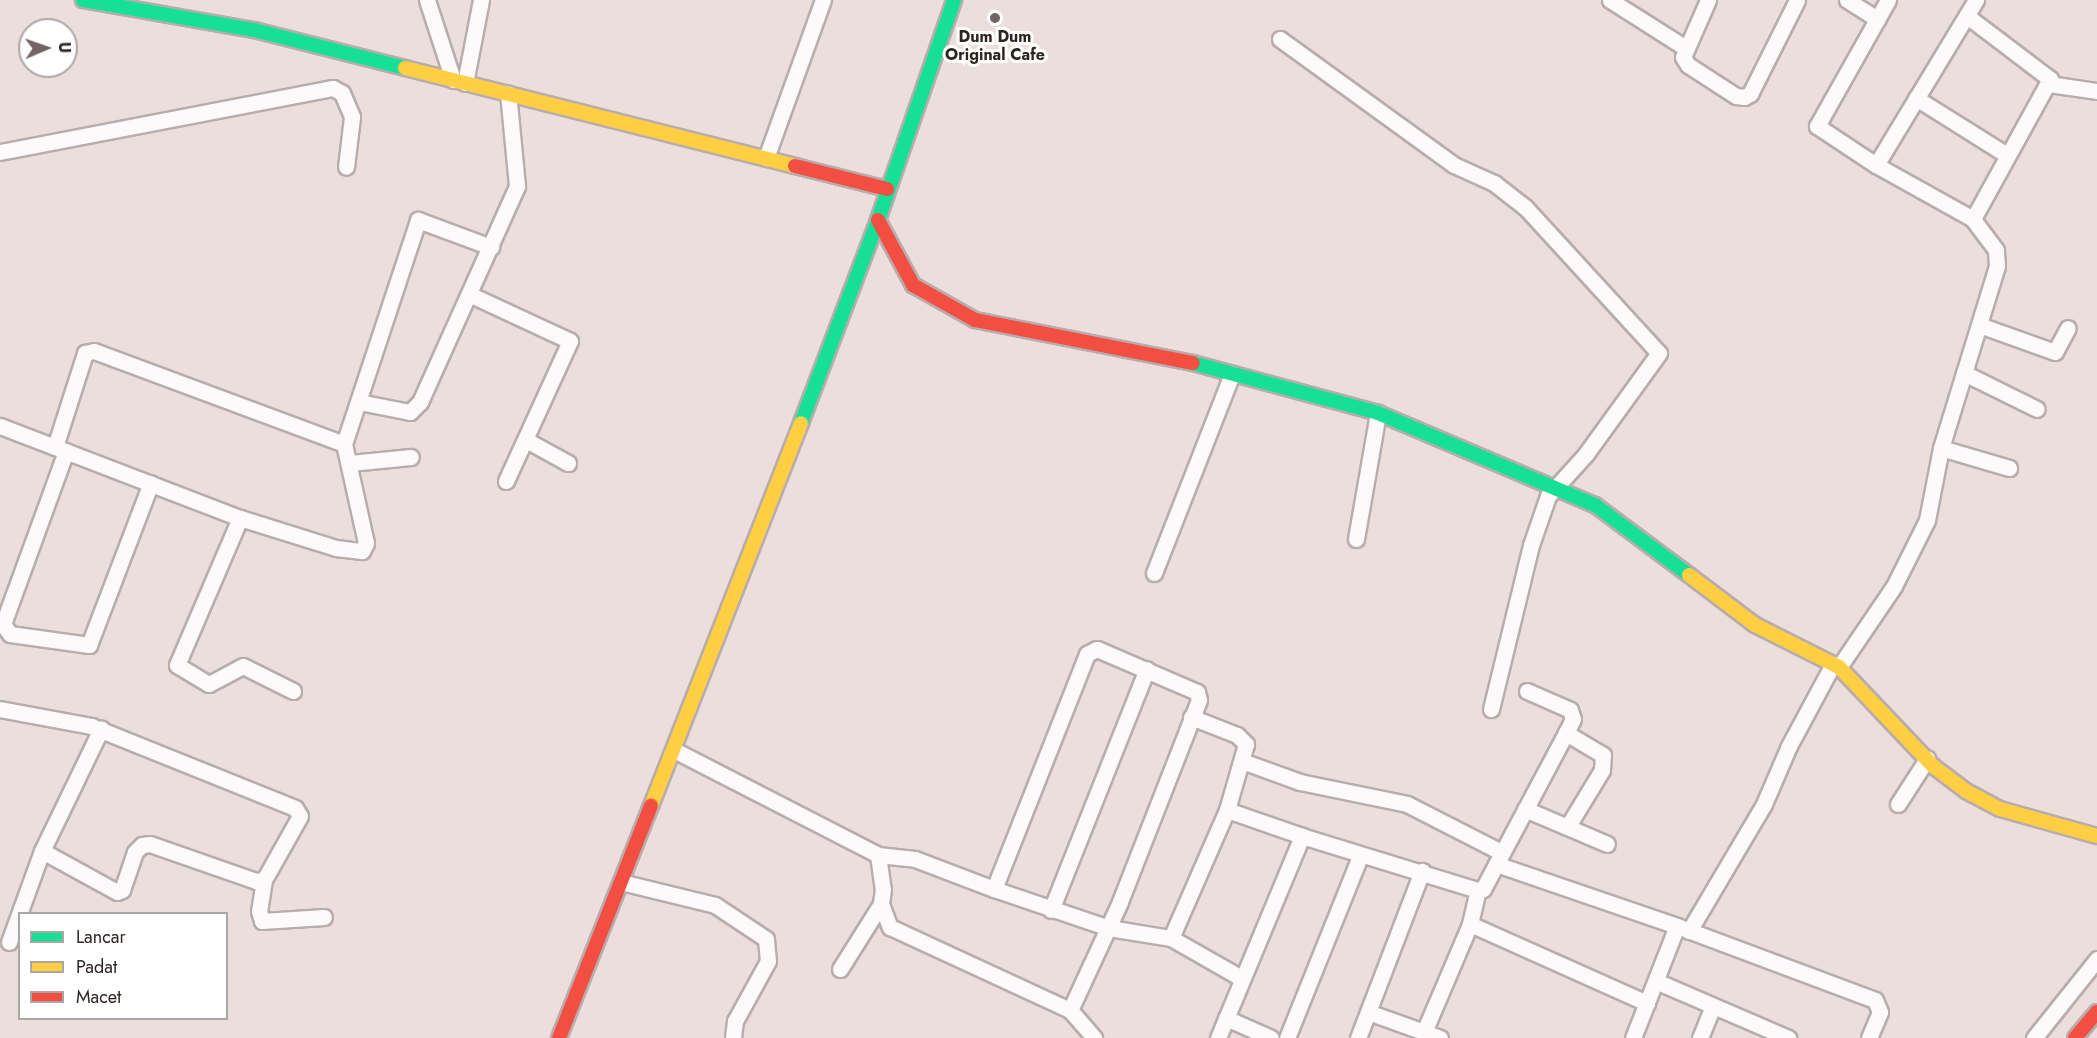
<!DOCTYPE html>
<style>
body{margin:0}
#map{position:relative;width:2097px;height:1038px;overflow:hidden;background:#ecdedc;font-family:Jost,sans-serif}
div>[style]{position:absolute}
.roads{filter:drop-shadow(2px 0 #b8adac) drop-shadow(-2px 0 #b8adac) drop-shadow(0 2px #b8adac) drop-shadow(0 -2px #b8adac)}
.street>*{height:15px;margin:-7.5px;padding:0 7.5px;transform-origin:7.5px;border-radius:7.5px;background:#fcfafa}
.fast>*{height:14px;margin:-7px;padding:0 7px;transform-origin:7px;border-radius:7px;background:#16e098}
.slow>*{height:14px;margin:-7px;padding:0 7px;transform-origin:7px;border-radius:7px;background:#ffcf43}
.jam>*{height:14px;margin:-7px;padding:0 7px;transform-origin:7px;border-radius:7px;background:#f24e42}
.dots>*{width:16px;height:16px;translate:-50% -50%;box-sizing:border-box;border:3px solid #fff;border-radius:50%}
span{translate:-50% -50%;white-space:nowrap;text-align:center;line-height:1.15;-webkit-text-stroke:6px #fff;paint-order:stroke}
.poi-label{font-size:16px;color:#2e2423;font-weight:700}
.legend{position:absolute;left:18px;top:912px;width:210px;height:108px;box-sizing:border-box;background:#fff;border:2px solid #aba7a7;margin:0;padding:8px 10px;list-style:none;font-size:18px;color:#2e2423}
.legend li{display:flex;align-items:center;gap:12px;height:30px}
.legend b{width:30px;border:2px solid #aba7a7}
.north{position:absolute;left:18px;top:18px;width:60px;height:60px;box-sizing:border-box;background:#fff;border:2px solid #aba7a7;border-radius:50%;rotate:88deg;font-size:16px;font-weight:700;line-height:24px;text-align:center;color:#2e2423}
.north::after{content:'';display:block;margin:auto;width:21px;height:27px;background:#706564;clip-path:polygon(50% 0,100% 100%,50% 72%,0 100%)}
</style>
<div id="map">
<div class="roads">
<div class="street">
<div style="left:427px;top:0;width:84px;rotate:72deg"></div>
<div style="left:1610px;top:0;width:88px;rotate:32.4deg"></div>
<div style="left:1708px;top:0;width:62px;rotate:113.7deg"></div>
<div style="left:1683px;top:57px;width:9px;rotate:58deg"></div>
<div style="left:1688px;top:65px;width:57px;rotate:32.9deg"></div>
<div style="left:1736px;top:96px;width:8px;rotate:7deg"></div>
<div style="left:1744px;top:97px;width:7px;rotate:-27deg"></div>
<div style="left:1750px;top:94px;width:105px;rotate:-63.4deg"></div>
<div style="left:1847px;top:0;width:36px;rotate:32deg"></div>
<div style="left:1888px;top:0;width:145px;rotate:119.4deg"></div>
<div style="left:1817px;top:126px;width:71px;rotate:33.5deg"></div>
<div style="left:1876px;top:165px;width:111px;rotate:29.1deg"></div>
<div style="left:1973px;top:219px;width:160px;rotate:-61.2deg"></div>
<div style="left:2050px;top:79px;width:104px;rotate:-142.8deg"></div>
<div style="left:1280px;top:39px;width:215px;rotate:35.9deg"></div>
<div style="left:1454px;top:165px;width:44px;rotate:24.2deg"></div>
<div style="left:1494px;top:183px;width:39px;rotate:38deg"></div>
<div style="left:1525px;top:207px;width:198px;rotate:47.5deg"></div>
<div style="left:1659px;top:353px;width:125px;rotate:125.9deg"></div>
<div style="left:1586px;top:454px;width:57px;rotate:132.1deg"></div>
<div style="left:1548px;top:496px;width:52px;rotate:109.1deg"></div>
<div style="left:1531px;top:545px;width:169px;rotate:103.7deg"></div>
<div style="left:465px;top:83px;width:85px;rotate:-79.1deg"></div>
<div style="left:2049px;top:84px;width:49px;rotate:8.3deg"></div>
<div style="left:1916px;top:98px;width:107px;rotate:32.1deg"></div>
<div style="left:0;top:152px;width:339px;rotate:-10.9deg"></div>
<div style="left:333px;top:88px;width:10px;rotate:29deg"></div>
<div style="left:342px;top:93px;width:26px;rotate:67deg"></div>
<div style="left:352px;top:117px;width:50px;rotate:96.8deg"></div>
<div style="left:766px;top:158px;width:168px;rotate:-70.2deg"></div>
<div style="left:1876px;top:165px;width:193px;rotate:-58.8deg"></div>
<div style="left:471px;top:295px;width:109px;rotate:24.9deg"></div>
<div style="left:570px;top:341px;width:154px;rotate:114.6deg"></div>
<div style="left:1982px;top:326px;width:77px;rotate:19.6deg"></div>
<div style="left:2055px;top:352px;width:27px;rotate:-62deg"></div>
<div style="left:1964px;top:373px;width:81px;rotate:26.3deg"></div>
<div style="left:359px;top:402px;width:52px;rotate:11.1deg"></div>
<div style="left:410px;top:412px;width:14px;rotate:-45deg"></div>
<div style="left:420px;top:402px;width:237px;rotate:-65.8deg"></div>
<div style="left:517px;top:186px;width:93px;rotate:-95.5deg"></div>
<div style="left:0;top:426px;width:257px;rotate:21deg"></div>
<div style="left:240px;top:518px;width:101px;rotate:17.4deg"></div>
<div style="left:336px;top:548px;width:26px;rotate:7deg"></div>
<div style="left:362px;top:551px;width:9px;rotate:-63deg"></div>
<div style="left:366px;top:543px;width:101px;rotate:-102.5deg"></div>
<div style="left:344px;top:444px;width:236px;rotate:-71.7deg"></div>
<div style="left:418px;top:220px;width:78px;rotate:20.3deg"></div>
<div style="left:526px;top:440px;width:48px;rotate:28.7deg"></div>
<div style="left:55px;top:447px;width:99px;rotate:-72.3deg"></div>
<div style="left:85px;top:353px;width:9px;rotate:-13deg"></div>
<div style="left:94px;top:351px;width:267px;rotate:20.4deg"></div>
<div style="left:1941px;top:448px;width:71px;rotate:16.4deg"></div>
<div style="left:66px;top:451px;width:184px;rotate:110deg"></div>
<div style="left:3px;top:624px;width:12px;rotate:55deg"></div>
<div style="left:10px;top:634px;width:80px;rotate:7.9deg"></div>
<div style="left:89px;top:645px;width:173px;rotate:-69.1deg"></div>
<div style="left:350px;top:463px;width:61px;rotate:-5.6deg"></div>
<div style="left:240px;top:518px;width:160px;rotate:113.2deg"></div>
<div style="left:177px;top:665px;width:37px;rotate:31deg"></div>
<div style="left:209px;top:684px;width:38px;rotate:-28deg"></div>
<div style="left:243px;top:666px;width:56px;rotate:26.6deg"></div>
<div style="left:1356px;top:539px;width:128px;rotate:-80.1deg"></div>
<div style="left:1154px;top:573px;width:214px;rotate:-68.6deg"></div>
<div style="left:1839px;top:667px;width:98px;rotate:-55.8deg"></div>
<div style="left:1894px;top:586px;width:74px;rotate:-63.4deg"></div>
<div style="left:1927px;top:520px;width:73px;rotate:-79deg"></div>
<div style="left:1941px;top:448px;width:190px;rotate:-72.9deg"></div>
<div style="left:1997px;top:266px;width:16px;rotate:-94deg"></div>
<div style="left:1996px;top:250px;width:39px;rotate:-127deg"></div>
<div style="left:1527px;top:691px;width:47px;rotate:23.8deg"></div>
<div style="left:1570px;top:710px;width:9px;rotate:72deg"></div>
<div style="left:1573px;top:719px;width:16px;rotate:117deg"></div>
<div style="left:1566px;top:733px;width:43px;rotate:30.7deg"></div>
<div style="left:1603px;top:755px;width:15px;rotate:94deg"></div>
<div style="left:1602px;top:770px;width:66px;rotate:121.3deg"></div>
<div style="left:0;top:709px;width:93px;rotate:10.6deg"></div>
<div style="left:91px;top:726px;width:220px;rotate:21.9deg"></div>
<div style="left:295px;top:808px;width:9px;rotate:58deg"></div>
<div style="left:300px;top:816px;width:73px;rotate:119.4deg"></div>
<div style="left:264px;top:880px;width:8px;rotate:173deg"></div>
<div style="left:256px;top:881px;width:112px;rotate:-160.8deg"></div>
<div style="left:150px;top:844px;width:8px;rotate:173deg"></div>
<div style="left:142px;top:845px;width:10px;rotate:135deg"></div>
<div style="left:135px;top:852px;width:40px;rotate:108.9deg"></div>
<div style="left:122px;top:890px;width:5px;rotate:158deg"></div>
<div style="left:117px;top:892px;width:85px;rotate:-151.3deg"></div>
<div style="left:1191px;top:717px;width:49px;rotate:21.4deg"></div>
<div style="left:1237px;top:735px;width:13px;rotate:45deg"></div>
<div style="left:1246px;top:744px;width:69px;rotate:106.1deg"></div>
<div style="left:1227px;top:810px;width:79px;rotate:19.1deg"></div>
<div style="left:674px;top:750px;width:229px;rotate:27.2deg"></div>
<div style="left:878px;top:855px;width:37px;rotate:6deg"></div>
<div style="left:915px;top:859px;width:85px;rotate:20.8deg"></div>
<div style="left:994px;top:889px;width:253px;rotate:-68.4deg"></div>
<div style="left:1087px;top:654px;width:11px;rotate:-27deg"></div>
<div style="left:1097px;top:649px;width:109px;rotate:23.3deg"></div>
<div style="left:1197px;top:692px;width:8px;rotate:76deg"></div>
<div style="left:1199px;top:700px;width:217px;rotate:111.4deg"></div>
<div style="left:1120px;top:902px;width:119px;rotate:114.8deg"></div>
<div style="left:1242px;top:761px;width:62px;rotate:19.9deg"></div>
<div style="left:1300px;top:782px;width:109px;rotate:11.6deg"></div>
<div style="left:1407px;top:804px;width:106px;rotate:27.1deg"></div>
<div style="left:1898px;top:804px;width:54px;rotate:-57.2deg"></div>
<div style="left:1525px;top:809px;width:89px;rotate:23.1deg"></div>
<div style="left:878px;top:855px;width:34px;rotate:82deg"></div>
<div style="left:883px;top:889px;width:15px;rotate:98deg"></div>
<div style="left:881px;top:904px;width:25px;rotate:69deg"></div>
<div style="left:890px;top:927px;width:198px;rotate:24.8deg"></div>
<div style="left:1070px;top:1010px;width:37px;rotate:49deg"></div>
<div style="left:1496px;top:864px;width:191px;rotate:18.9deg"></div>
<div style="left:1677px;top:926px;width:211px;rotate:20.5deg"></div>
<div style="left:1875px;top:1000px;width:13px;rotate:67deg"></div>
<div style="left:1880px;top:1012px;width:28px;rotate:113deg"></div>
<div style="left:264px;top:880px;width:31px;rotate:99deg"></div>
<div style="left:259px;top:911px;width:10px;rotate:73deg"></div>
<div style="left:262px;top:921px;width:62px;rotate:-3.7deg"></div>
<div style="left:621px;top:882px;width:97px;rotate:13.7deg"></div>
<div style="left:715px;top:905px;width:61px;rotate:33.7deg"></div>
<div style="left:766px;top:939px;width:22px;rotate:85deg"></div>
<div style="left:768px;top:961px;width:68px;rotate:118.8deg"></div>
<div style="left:735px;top:1021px;width:17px;rotate:97deg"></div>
<div style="left:994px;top:889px;width:121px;rotate:18.7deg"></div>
<div style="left:1109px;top:928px;width:63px;rotate:9.2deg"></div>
<div style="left:1171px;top:938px;width:140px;rotate:-66.4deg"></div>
<div style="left:1051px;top:910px;width:259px;rotate:-68.3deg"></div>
<div style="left:1470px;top:924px;width:194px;rotate:24.1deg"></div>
<div style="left:1689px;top:931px;width:147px;rotate:-59.4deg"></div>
<div style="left:1764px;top:804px;width:63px;rotate:-66.7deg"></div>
<div style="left:1789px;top:746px;width:93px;rotate:-61.8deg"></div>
<div style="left:1171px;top:938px;width:81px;rotate:29.7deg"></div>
<div style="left:9px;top:942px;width:97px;rotate:-70.1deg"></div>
<div style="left:42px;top:851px;width:136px;rotate:-64.2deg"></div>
<div style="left:840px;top:969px;width:77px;rotate:-57.8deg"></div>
<div style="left:1658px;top:982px;width:142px;rotate:23.3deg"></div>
<div style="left:1368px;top:1012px;width:59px;rotate:19.7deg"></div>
<div style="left:1226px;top:1018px;width:49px;rotate:24deg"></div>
<div style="left:1218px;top:1038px;width:219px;rotate:-67.4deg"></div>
<div style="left:1302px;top:836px;width:184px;rotate:17.1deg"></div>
<div style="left:1287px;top:1038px;width:196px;rotate:-68.1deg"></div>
<div style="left:1358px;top:1038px;width:179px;rotate:-69deg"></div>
<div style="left:1440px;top:1038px;width:17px;rotate:-159deg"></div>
<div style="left:1424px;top:1032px;width:117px;rotate:-66.9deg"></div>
<div style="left:1470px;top:924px;width:35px;rotate:-77deg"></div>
<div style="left:1478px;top:890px;width:5px;rotate:-11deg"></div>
<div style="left:1483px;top:889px;width:177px;rotate:-62deg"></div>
<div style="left:1633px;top:1038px;width:120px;rotate:-68.6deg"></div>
<div style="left:1700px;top:1038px;width:32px;rotate:-68deg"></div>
<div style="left:2034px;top:1038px;width:101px;rotate:-51.4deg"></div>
</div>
<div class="fast">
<div style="left:83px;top:0;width:174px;rotate:10deg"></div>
<div style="left:254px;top:30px;width:156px;rotate:14.1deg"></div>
<div style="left:1193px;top:363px;width:192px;rotate:15.1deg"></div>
<div style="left:1378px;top:413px;width:236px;rotate:23deg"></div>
<div style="left:1595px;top:505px;width:117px;rotate:36.7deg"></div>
<div style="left:801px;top:423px;width:217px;rotate:-69.2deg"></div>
<div style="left:878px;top:220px;width:233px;rotate:-70.9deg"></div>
</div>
<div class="slow">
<div style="left:405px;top:68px;width:402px;rotate:14.1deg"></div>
<div style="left:1689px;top:575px;width:83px;rotate:37.1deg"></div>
<div style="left:1755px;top:625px;width:94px;rotate:26.6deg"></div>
<div style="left:1839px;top:667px;width:137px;rotate:46.5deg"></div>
<div style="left:1933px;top:766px;width:41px;rotate:37.1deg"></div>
<div style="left:1966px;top:791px;width:38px;rotate:28deg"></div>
<div style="left:2000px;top:809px;width:101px;rotate:15.6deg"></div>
<div style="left:651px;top:806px;width:411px;rotate:-68.6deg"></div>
</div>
<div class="jam">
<div style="left:795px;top:166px;width:95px;rotate:14deg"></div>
<div style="left:878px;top:220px;width:74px;rotate:61.7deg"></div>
<div style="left:913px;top:285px;width:71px;rotate:29.4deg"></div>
<div style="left:975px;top:320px;width:222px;rotate:11.2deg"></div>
<div style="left:559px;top:1038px;width:250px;rotate:-68.4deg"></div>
<div style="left:2075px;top:1038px;width:34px;rotate:-50deg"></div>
</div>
</div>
<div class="dots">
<div style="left:995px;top:18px;background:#706564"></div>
</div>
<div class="poi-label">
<span style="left:995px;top:46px">Dum Dum<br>Original Cafe</span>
</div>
<ul class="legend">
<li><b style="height:8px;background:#16e098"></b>Lancar</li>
<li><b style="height:8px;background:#ffcf43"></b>Padat</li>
<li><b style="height:8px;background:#f24e42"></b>Macet</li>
</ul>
<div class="north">U</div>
</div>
